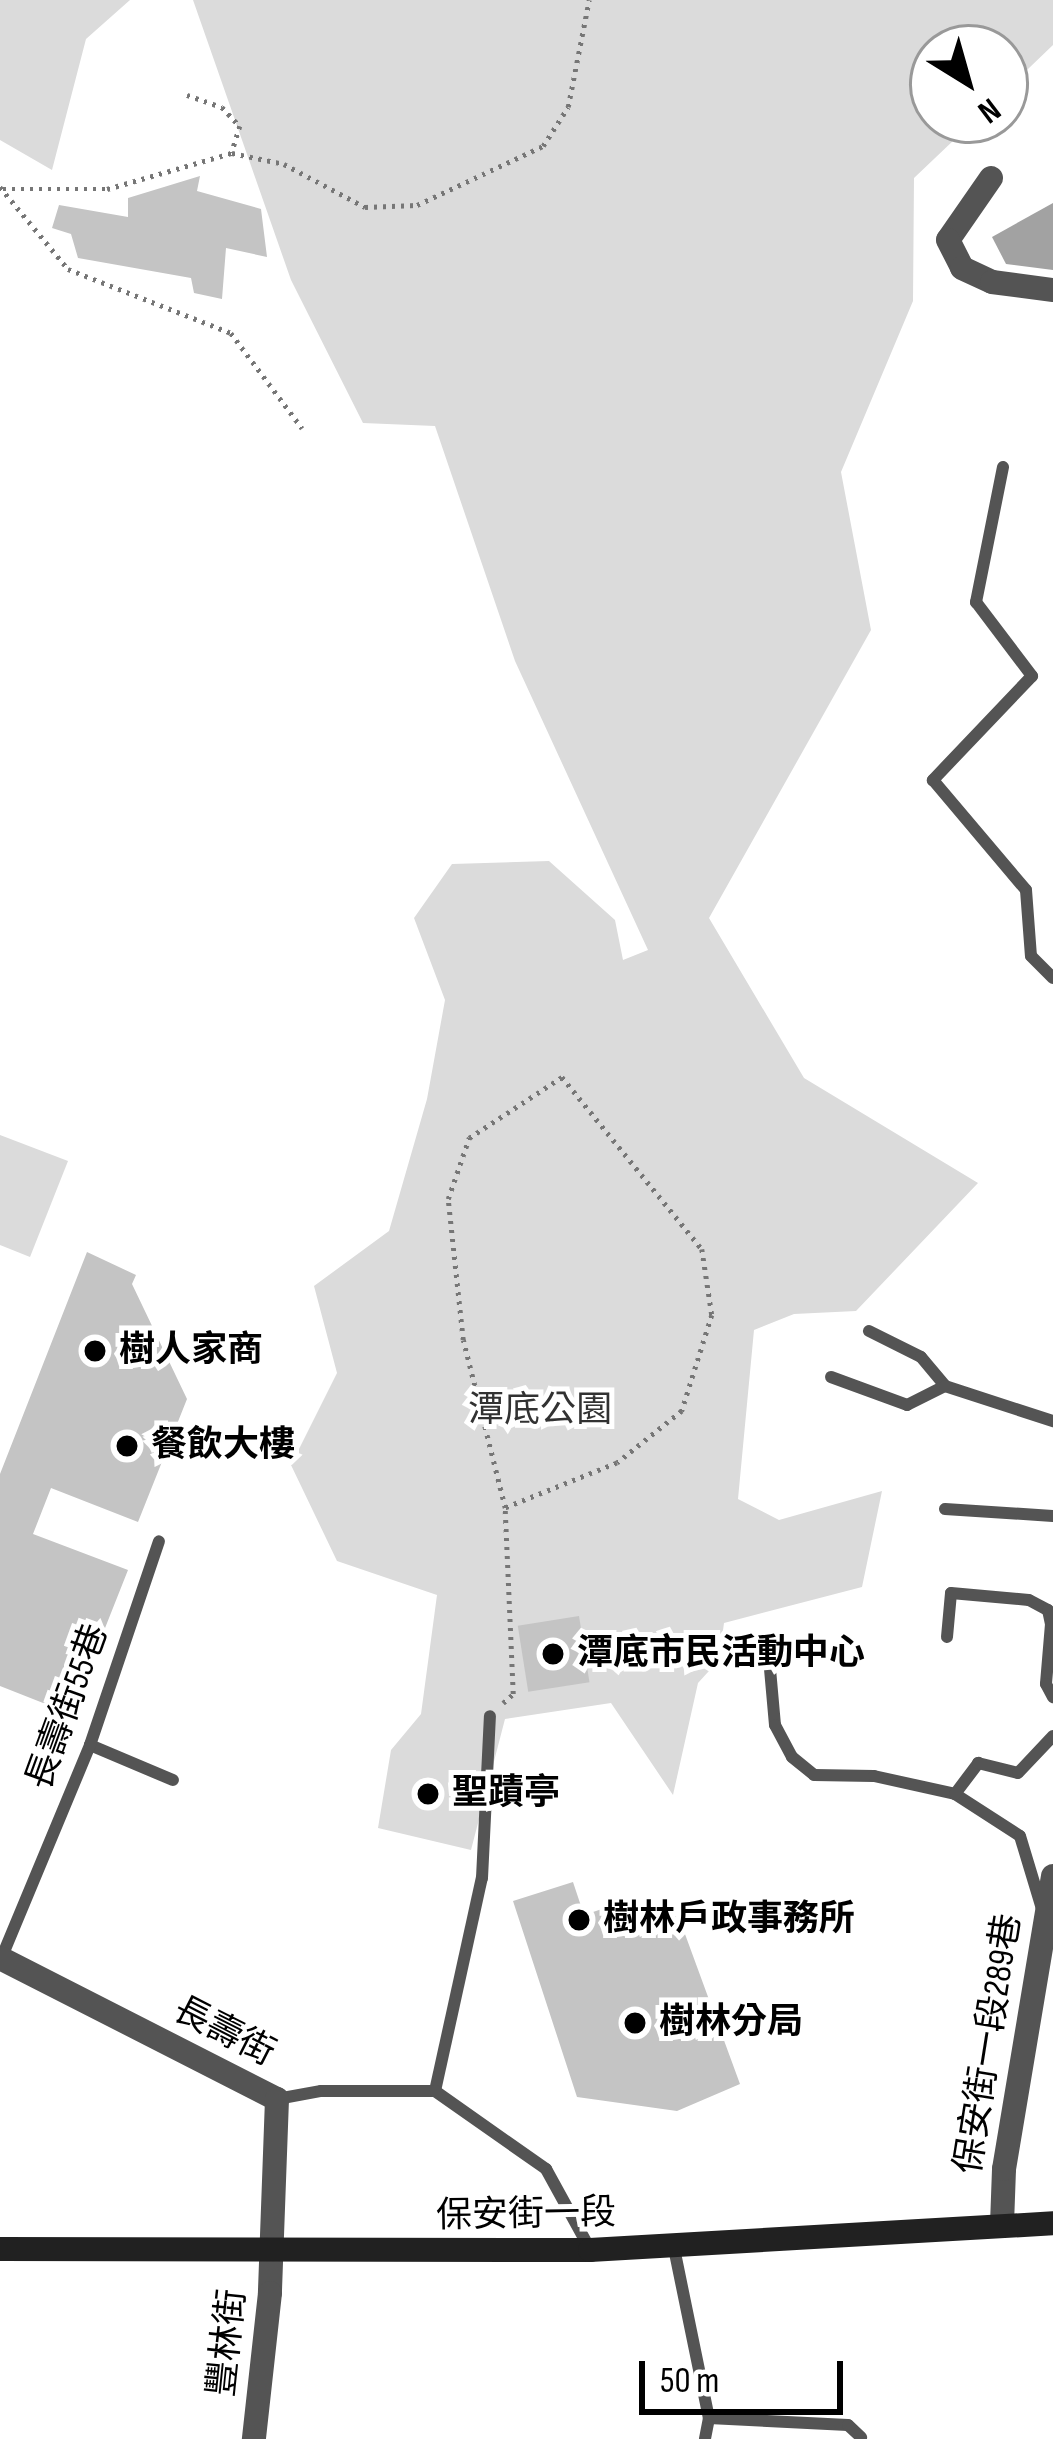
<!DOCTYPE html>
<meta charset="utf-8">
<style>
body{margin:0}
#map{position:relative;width:1053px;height:2439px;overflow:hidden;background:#fff;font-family:"Sofia Sans Condensed","Noto Sans TC",sans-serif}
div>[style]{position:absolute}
.green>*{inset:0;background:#dbdbdb}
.water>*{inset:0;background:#a2a2a2}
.building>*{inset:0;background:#c4c4c4;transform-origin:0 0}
.path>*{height:4.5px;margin-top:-2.25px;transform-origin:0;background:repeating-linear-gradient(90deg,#767676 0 3px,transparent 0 9px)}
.lane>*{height:12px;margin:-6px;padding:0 6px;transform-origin:6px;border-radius:6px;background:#545454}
.street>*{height:24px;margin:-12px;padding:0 12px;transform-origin:12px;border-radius:12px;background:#545454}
.secondary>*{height:24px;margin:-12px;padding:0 12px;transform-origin:12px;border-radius:12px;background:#212121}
.dots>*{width:33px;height:33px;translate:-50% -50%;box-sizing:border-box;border:6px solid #fff;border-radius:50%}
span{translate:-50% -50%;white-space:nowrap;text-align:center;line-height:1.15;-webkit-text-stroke:10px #fff;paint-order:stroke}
.poi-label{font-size:36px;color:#000;font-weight:700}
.left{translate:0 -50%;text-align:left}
.park-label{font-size:36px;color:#323232}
.street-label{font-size:36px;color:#000}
.north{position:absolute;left:909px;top:24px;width:120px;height:120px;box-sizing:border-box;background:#fff;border:3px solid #999;border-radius:50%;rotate:143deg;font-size:33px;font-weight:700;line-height:48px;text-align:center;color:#000}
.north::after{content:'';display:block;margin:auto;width:42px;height:54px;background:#000;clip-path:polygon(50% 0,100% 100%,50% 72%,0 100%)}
.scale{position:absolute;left:639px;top:2361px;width:204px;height:54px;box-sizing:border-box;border:6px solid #000;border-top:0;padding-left:15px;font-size:36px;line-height:42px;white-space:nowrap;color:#000;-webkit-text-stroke:9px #fff;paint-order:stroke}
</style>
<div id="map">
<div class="green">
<div style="clip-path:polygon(0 0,130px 0,86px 39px,52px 170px,0 140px)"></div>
<div style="clip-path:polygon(193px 0,1053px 0,1053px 45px,1005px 91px,1005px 48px,933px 48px,933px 120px,975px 120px,914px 178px,913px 301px,841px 472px,871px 630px,709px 918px,804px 1078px,978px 1183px,856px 1311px,794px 1314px,754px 1330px,738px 1499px,779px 1520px,882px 1491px,862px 1587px,724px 1623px,719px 1660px,698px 1683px,673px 1795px,611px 1703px,505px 1719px,471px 1850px,378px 1828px,391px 1750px,421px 1714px,437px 1595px,337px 1561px,291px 1465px,337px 1373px,314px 1286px,389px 1231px,427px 1099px,445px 1000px,414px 918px,452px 864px,549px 861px,615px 920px,623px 960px,648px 950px,515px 661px,435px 426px,363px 423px,291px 280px)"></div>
<div style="clip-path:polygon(0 1135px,68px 1161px,30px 1257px,0 1245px)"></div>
</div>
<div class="water">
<div style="clip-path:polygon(1053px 203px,1053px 270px,1006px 264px,992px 237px)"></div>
</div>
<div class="building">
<div style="clip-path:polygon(200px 176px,197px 191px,261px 209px,267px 257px,226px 248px,222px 299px,194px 293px,191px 278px,78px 258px,71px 234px,52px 228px,59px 205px,128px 217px,128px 198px)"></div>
<div style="clip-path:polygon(87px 1252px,136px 1275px,132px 1284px,187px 1399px,138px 1522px,51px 1488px,33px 1534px,128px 1570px,71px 1714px,0 1686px,0 1474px)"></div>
<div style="left:579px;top:1616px;width:67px;height:62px;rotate:81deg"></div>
<div style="clip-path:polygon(573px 1882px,584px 1915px,632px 1899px,641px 1925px,678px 1915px,740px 2084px,677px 2111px,577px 2097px,513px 1901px)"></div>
</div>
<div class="path">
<div style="left:187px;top:95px;width:37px;rotate:19deg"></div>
<div style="left:222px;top:107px;width:26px;rotate:47deg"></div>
<div style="left:240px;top:126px;width:28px;rotate:107deg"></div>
<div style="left:0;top:187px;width:107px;rotate:50.3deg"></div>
<div style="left:68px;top:269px;width:175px;rotate:21.4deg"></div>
<div style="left:231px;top:333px;width:119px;rotate:53.2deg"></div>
<div style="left:3px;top:189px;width:104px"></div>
<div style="left:107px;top:189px;width:130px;rotate:-16.1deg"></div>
<div style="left:232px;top:153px;width:53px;rotate:11.9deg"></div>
<div style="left:284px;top:164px;width:92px;rotate:28deg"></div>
<div style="left:365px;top:207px;width:52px;rotate:-2.2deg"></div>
<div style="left:417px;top:205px;width:139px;rotate:-25.1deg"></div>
<div style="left:543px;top:146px;width:46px;rotate:-57.3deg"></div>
<div style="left:568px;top:107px;width:109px;rotate:-78.9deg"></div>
<div style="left:503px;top:1703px;width:13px;rotate:-42deg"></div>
<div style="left:513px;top:1694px;width:186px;rotate:-92.5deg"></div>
<div style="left:505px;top:1508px;width:173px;rotate:-104deg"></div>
<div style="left:463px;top:1340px;width:142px;rotate:-96.1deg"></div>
<div style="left:448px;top:1199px;width:65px;rotate:-71deg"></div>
<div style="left:469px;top:1138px;width:111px;rotate:-33.3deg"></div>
<div style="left:562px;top:1077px;width:222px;rotate:50.9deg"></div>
<div style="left:702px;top:1249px;width:67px;rotate:81.4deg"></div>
<div style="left:712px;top:1315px;width:101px;rotate:107.4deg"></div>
<div style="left:682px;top:1411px;width:83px;rotate:141.3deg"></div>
<div style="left:617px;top:1463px;width:121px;rotate:158.1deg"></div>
</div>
<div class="lane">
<div style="left:1003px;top:467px;width:138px;rotate:101.3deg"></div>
<div style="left:976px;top:602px;width:93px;rotate:52.9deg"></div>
<div style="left:1032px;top:676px;width:144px;rotate:133.6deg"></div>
<div style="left:933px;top:780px;width:144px;rotate:49.8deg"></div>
<div style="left:1026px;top:890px;width:66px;rotate:85.7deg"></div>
<div style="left:1031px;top:956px;width:31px;rotate:45deg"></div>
<div style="left:869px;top:1331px;width:58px;rotate:26.6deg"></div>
<div style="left:921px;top:1357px;width:38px;rotate:50deg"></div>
<div style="left:831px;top:1377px;width:81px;rotate:20.2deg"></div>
<div style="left:907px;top:1405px;width:42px;rotate:-26.6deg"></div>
<div style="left:945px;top:1386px;width:114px;rotate:18deg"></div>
<div style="left:945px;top:1509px;width:108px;rotate:3.7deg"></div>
<div style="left:947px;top:1637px;width:44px;rotate:-84.8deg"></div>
<div style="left:951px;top:1593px;width:78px;rotate:5.1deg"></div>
<div style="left:1029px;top:1600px;width:21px;rotate:28deg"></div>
<div style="left:1048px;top:1610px;width:14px;rotate:78deg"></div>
<div style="left:1051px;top:1624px;width:60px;rotate:94.8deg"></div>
<div style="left:1046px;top:1684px;width:15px;rotate:62deg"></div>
<div style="left:770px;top:1669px;width:56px;rotate:84.9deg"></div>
<div style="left:775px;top:1725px;width:36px;rotate:62deg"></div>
<div style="left:792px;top:1757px;width:28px;rotate:39deg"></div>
<div style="left:814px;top:1775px;width:60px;rotate:1deg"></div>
<div style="left:874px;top:1776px;width:83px;rotate:12.5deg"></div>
<div style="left:955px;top:1794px;width:77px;rotate:32.9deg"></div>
<div style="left:1020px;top:1836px;width:76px;rotate:73.2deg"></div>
<div style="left:90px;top:1745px;width:90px;rotate:22.9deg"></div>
<div style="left:955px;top:1794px;width:39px;rotate:-53deg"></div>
<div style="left:978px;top:1763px;width:41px;rotate:14deg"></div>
<div style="left:1018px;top:1773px;width:51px;rotate:-46.6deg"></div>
<div style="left:1px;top:1959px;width:232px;rotate:-67.4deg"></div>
<div style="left:90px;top:1745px;width:215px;rotate:-71.3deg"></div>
<div style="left:435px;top:2091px;width:218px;rotate:-77.6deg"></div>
<div style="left:482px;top:1878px;width:162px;rotate:-87.2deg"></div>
<div style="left:277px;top:2099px;width:45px;rotate:-10.3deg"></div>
<div style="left:321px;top:2091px;width:114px"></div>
<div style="left:435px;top:2091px;width:136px;rotate:35.1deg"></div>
<div style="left:546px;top:2169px;width:91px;rotate:61.2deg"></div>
<div style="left:674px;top:2248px;width:174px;rotate:78.4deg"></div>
<div style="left:709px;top:2418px;width:21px;rotate:101deg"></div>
<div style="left:709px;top:2418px;width:139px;rotate:2.9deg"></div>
<div style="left:848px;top:2425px;width:18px;rotate:43deg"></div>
</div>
<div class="street">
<div style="left:991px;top:178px;width:75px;rotate:124.7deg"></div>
<div style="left:948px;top:240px;width:31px;rotate:63deg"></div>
<div style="left:962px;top:268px;width:33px;rotate:25deg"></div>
<div style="left:992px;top:282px;width:62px;rotate:7.5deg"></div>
<div style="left:0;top:1958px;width:311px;rotate:27deg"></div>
<div style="left:277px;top:2099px;width:194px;rotate:92.1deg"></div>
<div style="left:270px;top:2293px;width:147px;rotate:96.3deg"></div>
<div style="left:1002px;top:2224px;width:55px;rotate:-87.9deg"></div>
<div style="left:1004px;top:2169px;width:297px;rotate:-80.5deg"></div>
</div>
<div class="secondary">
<div style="left:0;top:2249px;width:590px;rotate:0.1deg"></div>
<div style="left:590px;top:2250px;width:464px;rotate:-3.3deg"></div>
</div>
<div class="dots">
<div style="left:95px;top:1351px;background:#000"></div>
<div style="left:127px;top:1446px;background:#000"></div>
<div style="left:553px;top:1654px;background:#000"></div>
<div style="left:428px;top:1794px;background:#000"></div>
<div style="left:579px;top:1920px;background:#000"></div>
<div style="left:635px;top:2023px;background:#000"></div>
</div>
<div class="poi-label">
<span class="left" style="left:119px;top:1351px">樹人家商</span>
<span class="left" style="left:151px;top:1446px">餐飲大樓</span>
<span class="left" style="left:577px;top:1654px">潭底市民活動中心</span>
<span class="left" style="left:452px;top:1794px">聖蹟亭</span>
<span class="left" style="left:603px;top:1920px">樹林戶政事務所</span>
<span class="left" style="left:659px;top:2023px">樹林分局</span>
</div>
<div class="park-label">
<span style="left:540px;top:1411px">潭底公園</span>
</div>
<div class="street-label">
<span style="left:68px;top:1707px;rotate:-70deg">長壽街55巷</span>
<span style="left:224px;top:2032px;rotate:27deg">長壽街</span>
<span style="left:989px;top:2044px;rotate:-81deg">保安街一段289巷</span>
<span style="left:526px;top:2215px;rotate:-1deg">保安街一段</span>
<span style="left:228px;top:2343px;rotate:-84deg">豐林街</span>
</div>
<div class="north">N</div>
<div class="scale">50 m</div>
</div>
